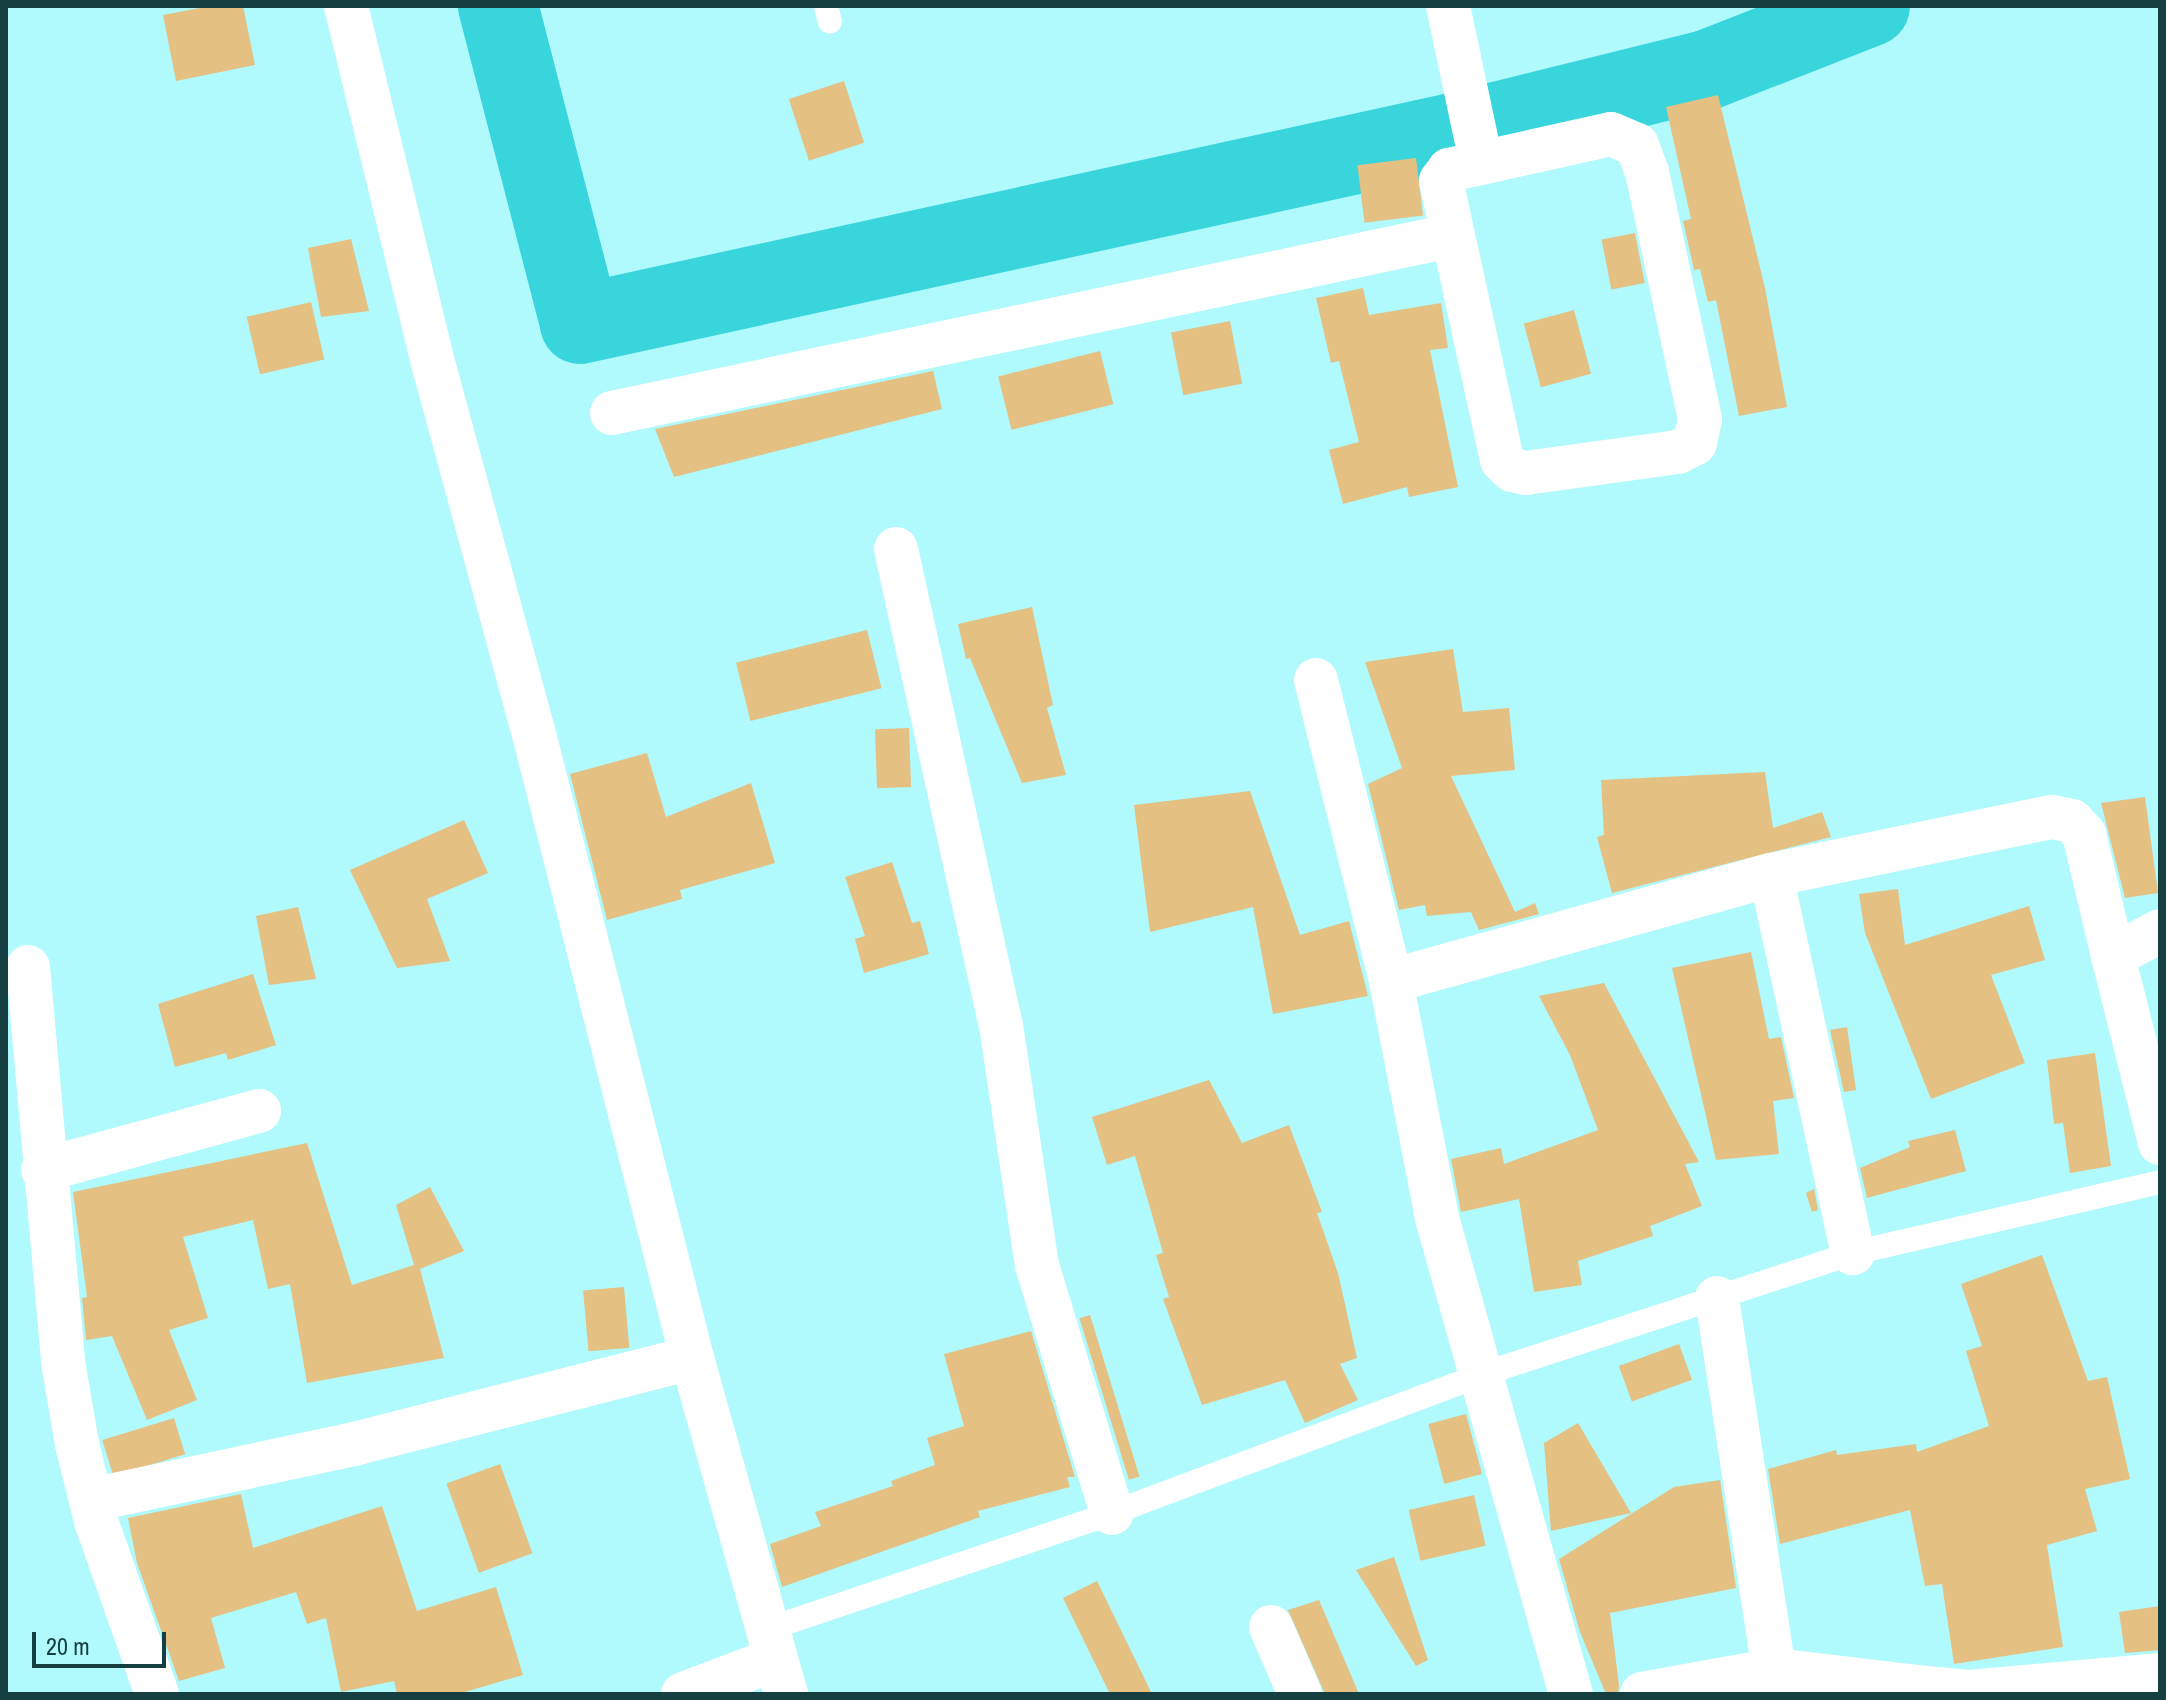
<!DOCTYPE html>
<style>
body{margin:0}
#map{position:relative;width:2166px;height:1700px;overflow:hidden;background:#b0f9fd;font-family:"Archivo Narrow",sans-serif}
div>[style]{position:absolute}
.river>*{height:80px;margin:-40px;padding:0 40px;transform-origin:40px;border-radius:40px;background:#38d5dd}
.building>*{inset:0;background:#e4c082;transform-origin:0 0}
.service>*{height:24px;margin:-12px;padding:0 12px;transform-origin:12px;border-radius:12px;background:#fff}
.minor>*{height:44px;margin:-22px;padding:0 22px;transform-origin:22px;border-radius:22px;background:#fff}
.tertiary>*{height:44px;margin:-22px;padding:0 22px;transform-origin:22px;border-radius:22px;background:#fff}
span{translate:-50% -50%;white-space:nowrap;text-align:center;line-height:1.15;-webkit-text-stroke:6px #b0f9fd;paint-order:stroke}
.frame{position:absolute;inset:0;border:8px solid #163f41;pointer-events:none}
.scale{position:absolute;left:32px;top:1632px;width:134px;height:36px;box-sizing:border-box;border:4px solid #163f41;border-top:0;padding-left:10px;font-size:24px;line-height:28px;white-space:nowrap;color:#163f41;-webkit-text-stroke:6px #b0f9fd;paint-order:stroke}
</style>
<div id="map">
<div class="river">
<div style="left:498px;top:6px;width:328px;rotate:75.5deg"></div>
<div style="left:580px;top:324px;width:893px;rotate:-12.35deg"></div>
<div style="left:1452px;top:133px;width:263px;rotate:-13.9deg"></div>
<div style="left:1707px;top:70px;width:175px;rotate:-21.4deg"></div>
</div>
<div class="building">
<div style="clip-path:polygon(210px 6px,243px 6px,255px 65px,176px 81px,163px 15px)"></div>
<div style="left:844px;top:81px;width:65px;height:58px;rotate:72deg"></div>
<div style="clip-path:polygon(1718px 95px,1765px 288px,1787px 407px,1739px 416px,1716px 300px,1708px 302px,1700px 269px,1694px 270px,1683px 221px,1691px 219px,1666px 107px)"></div>
<div style="left:1416px;top:158px;width:58px;height:59px;rotate:83deg"></div>
<div style="left:1635px;top:233px;width:51px;height:34px;rotate:79deg"></div>
<div style="clip-path:polygon(351px 239px,369px 311px,321px 317px,308px 248px)"></div>
<div style="clip-path:polygon(1363px 288px,1369px 315px,1441px 303px,1448px 348px,1430px 350px,1458px 487px,1409px 497px,1407px 487px,1343px 504px,1329px 450px,1359px 442px,1339px 361px,1331px 363px,1316px 298px)"></div>
<div style="left:311px;top:302px;width:59px;height:66px;rotate:77deg"></div>
<div style="left:1574px;top:310px;width:66px;height:52px;rotate:75deg"></div>
<div style="left:1230px;top:321px;width:64px;height:60px;rotate:79deg"></div>
<div style="left:1100px;top:351px;width:55px;height:105px;rotate:76deg"></div>
<div style="clip-path:polygon(933px 371px,942px 409px,674px 477px,655px 429px)"></div>
<div style="clip-path:polygon(1032px 607px,1053px 705px,1047px 708px,1066px 775px,1022px 783px,970px 658px,966px 659px,958px 624px)"></div>
<div style="left:867px;top:630px;width:60px;height:135px;rotate:76deg"></div>
<div style="clip-path:polygon(1453px 649px,1463px 712px,1509px 708px,1515px 770px,1451px 776px,1515px 912px,1535px 903px,1539px 914px,1479px 930px,1471px 912px,1427px 916px,1425px 905px,1399px 910px,1368px 784px,1402px 768px,1365px 662px)"></div>
<div style="left:909px;top:728px;width:59px;height:34px;rotate:88deg"></div>
<div style="clip-path:polygon(647px 753px,666px 817px,751px 783px,775px 863px,680px 890px,682px 899px,607px 920px,570px 774px)"></div>
<div style="clip-path:polygon(1765px 772px,1773px 828px,1822px 812px,1831px 837px,1612px 893px,1597px 837px,1604px 835px,1601px 780px)"></div>
<div style="clip-path:polygon(1250px 791px,1300px 935px,1349px 921px,1368px 996px,1273px 1014px,1253px 907px,1150px 932px,1134px 805px)"></div>
<div style="clip-path:polygon(2145px 797px,2158px 893px,2125px 898px,2101px 803px)"></div>
<div style="clip-path:polygon(464px 820px,488px 873px,427px 899px,450px 961px,397px 968px,350px 870px)"></div>
<div style="clip-path:polygon(892px 862px,912px 923px,920px 921px,929px 954px,864px 973px,855px 939px,865px 936px,845px 877px)"></div>
<div style="clip-path:polygon(1898px 889px,1905px 945px,2029px 906px,2045px 960px,1991px 975px,2025px 1063px,1931px 1099px,1865px 933px,1859px 894px)"></div>
<div style="clip-path:polygon(298px 907px,316px 979px,269px 985px,256px 916px)"></div>
<div style="clip-path:polygon(1751px 952px,1769px 1039px,1781px 1037px,1794px 1098px,1773px 1101px,1779px 1154px,1716px 1160px,1672px 968px)"></div>
<div style="clip-path:polygon(253px 974px,276px 1045px,228px 1060px,226px 1053px,175px 1067px,158px 1004px)"></div>
<div style="clip-path:polygon(1604px 983px,1699px 1162px,1685px 1164px,1702px 1206px,1650px 1226px,1653px 1236px,1578px 1261px,1582px 1285px,1534px 1292px,1519px 1199px,1461px 1212px,1451px 1159px,1501px 1148px,1504px 1164px,1598px 1130px,1570px 1055px,1539px 996px)"></div>
<div style="clip-path:polygon(1847px 1027px,1856px 1090px,1844px 1092px,1830px 1030px)"></div>
<div style="clip-path:polygon(2095px 1053px,2111px 1166px,2070px 1173px,2063px 1123px,2054px 1124px,2047px 1060px)"></div>
<div style="clip-path:polygon(1209px 1080px,1242px 1143px,1289px 1125px,1322px 1212px,1317px 1213px,1338px 1273px,1357px 1358px,1340px 1364px,1358px 1400px,1305px 1423px,1285px 1380px,1202px 1405px,1163px 1299px,1169px 1297px,1156px 1255px,1163px 1253px,1135px 1156px,1107px 1165px,1092px 1117px)"></div>
<div style="clip-path:polygon(1955px 1130px,1966px 1171px,1867px 1198px,1860px 1168px,1910px 1147px,1908px 1141px)"></div>
<div style="clip-path:polygon(307px 1143px,352px 1285px,414px 1265px,396px 1205px,430px 1187px,464px 1251px,420px 1269px,444px 1358px,307px 1383px,290px 1284px,268px 1289px,253px 1220px,183px 1237px,208px 1318px,169px 1330px,197px 1400px,147px 1420px,112px 1336px,86px 1340px,82px 1298px,87px 1297px,73px 1192px)"></div>
<div style="clip-path:polygon(1814px 1189px,1818px 1210px,1812px 1212px,1806px 1193px)"></div>
<div style="clip-path:polygon(2042px 1255px,2088px 1381px,2107px 1377px,2130px 1479px,2085px 1489px,2097px 1531px,2047px 1545px,2063px 1647px,1954px 1664px,1942px 1584px,1925px 1586px,1910px 1510px,1780px 1544px,1768px 1469px,1836px 1450px,1837px 1455px,1916px 1444px,1917px 1452px,1989px 1426px,1966px 1351px,1982px 1346px,1961px 1284px)"></div>
<div style="left:624px;top:1287px;width:61px;height:41px;rotate:85deg"></div>
<div style="left:1090px;top:1315px;width:169px;height:11px;rotate:73deg"></div>
<div style="clip-path:polygon(1031px 1331px,1075px 1477px,1067px 1477px,1070px 1487px,978px 1511px,980px 1517px,782px 1587px,770px 1544px,821px 1526px,815px 1512px,893px 1486px,891px 1481px,935px 1465px,927px 1438px,964px 1426px,944px 1354px)"></div>
<div style="left:1679px;top:1344px;width:38px;height:64px;rotate:70deg"></div>
<div style="left:1466px;top:1414px;width:62px;height:39px;rotate:75deg"></div>
<div style="left:174px;top:1418px;width:38px;height:75px;rotate:73deg"></div>
<div style="clip-path:polygon(1578px 1423px,1631px 1513px,1551px 1531px,1544px 1443px)"></div>
<div style="left:500px;top:1464px;width:95px;height:57px;rotate:70deg"></div>
<div style="clip-path:polygon(1720px 1480px,1736px 1588px,1610px 1613px,1619px 1685px,1618px 1694px,1606px 1694px,1580px 1632px,1559px 1559px,1674px 1487px)"></div>
<div style="clip-path:polygon(241px 1494px,253px 1548px,382px 1506px,417px 1611px,496px 1587px,523px 1675px,458px 1694px,397px 1694px,394px 1681px,341px 1692px,326px 1618px,307px 1624px,296px 1592px,211px 1618px,225px 1668px,179px 1681px,137px 1563px,128px 1518px)"></div>
<div style="left:1474px;top:1495px;width:52px;height:67px;rotate:77deg"></div>
<div style="clip-path:polygon(1394px 1557px,1428px 1660px,1416px 1666px,1356px 1570px)"></div>
<div style="clip-path:polygon(1097px 1581px,1152px 1694px,1110px 1694px,1063px 1598px)"></div>
<div style="clip-path:polygon(1319px 1600px,1359px 1694px,1325px 1694px,1288px 1610px)"></div>
<div style="clip-path:polygon(2160px 1606px,2160px 1650px,2125px 1653px,2119px 1612px)"></div>
</div>
<div class="service">
<div style="left:826px;top:6px;width:16px;rotate:76deg"></div>
<div style="left:768px;top:1629px;width:363px;rotate:-18.6deg"></div>
<div style="left:1112px;top:1513px;width:396px;rotate:-20.5deg"></div>
<div style="left:1483px;top:1374px;width:389px;rotate:-18.1deg"></div>
<div style="left:1853px;top:1253px;width:315px;rotate:-13deg"></div>
</div>
<div class="minor">
<div style="left:346px;top:6px;width:375px;rotate:76.3deg"></div>
<div style="left:435px;top:370px;width:377px;rotate:74.8deg"></div>
<div style="left:534px;top:734px;width:644px;rotate:75.79deg"></div>
<div style="left:692px;top:1358px;width:313px;rotate:74.4deg"></div>
<div style="left:1448px;top:6px;width:158px;rotate:78deg"></div>
<div style="left:1611px;top:134px;width:28px;rotate:23deg"></div>
<div style="left:1637px;top:145px;width:29px;rotate:70deg"></div>
<div style="left:1647px;top:172px;width:253px;rotate:77.9deg"></div>
<div style="left:1700px;top:419px;width:25px;rotate:102deg"></div>
<div style="left:1695px;top:443px;width:19px;rotate:152deg"></div>
<div style="left:1678px;top:452px;width:154px;rotate:172.2deg"></div>
<div style="left:1525px;top:473px;width:13px;rotate:-167deg"></div>
<div style="left:1512px;top:470px;width:14px;rotate:-135deg"></div>
<div style="left:1502px;top:460px;width:286px;rotate:-102.3deg"></div>
<div style="left:1441px;top:181px;width:14px;rotate:-54deg"></div>
<div style="left:1449px;top:170px;width:166px;rotate:-12.5deg"></div>
<div style="left:612px;top:413px;width:856px;rotate:-11.93deg"></div>
<div style="left:896px;top:549px;width:487px;rotate:77.6deg"></div>
<div style="left:1001px;top:1025px;width:243px;rotate:81.5deg"></div>
<div style="left:1037px;top:1265px;width:259px;rotate:73.2deg"></div>
<div style="left:1316px;top:680px;width:310px;rotate:76deg"></div>
<div style="left:1391px;top:981px;width:241px;rotate:79deg"></div>
<div style="left:1437px;top:1218px;width:495px;rotate:74.3deg"></div>
<div style="left:1771px;top:875px;width:387px;rotate:77.8deg"></div>
<div style="left:2113px;top:956px;width:193px;rotate:75.9deg"></div>
<div style="left:28px;top:967px;width:397px;rotate:84.9deg"></div>
<div style="left:63px;top:1362px;width:83px;rotate:80.3deg"></div>
<div style="left:77px;top:1444px;width:79px;rotate:76.1deg"></div>
<div style="left:96px;top:1521px;width:183px;rotate:70.6deg"></div>
<div style="left:1391px;top:981px;width:395px;rotate:-15.6deg"></div>
<div style="left:1771px;top:875px;width:287px;rotate:-11.7deg"></div>
<div style="left:2052px;top:817px;width:20px;rotate:11deg"></div>
<div style="left:2072px;top:821px;width:18px;rotate:47deg"></div>
<div style="left:2084px;top:834px;width:125px;rotate:76.6deg"></div>
<div style="left:2113px;top:956px;width:53px;rotate:-28deg"></div>
<div style="left:43px;top:1170px;width:224px;rotate:-15.3deg"></div>
<div style="left:1717px;top:1298px;width:376px;rotate:81.3deg"></div>
<div style="left:91px;top:1500px;width:269px;rotate:-12deg"></div>
<div style="left:354px;top:1444px;width:349px;rotate:-14.3deg"></div>
<div style="left:1271px;top:1627px;width:73px;rotate:66.6deg"></div>
<div style="left:1916px;top:1687px;width:53px;rotate:5.4deg"></div>
<div style="left:1969px;top:1692px;width:192px;rotate:-5.1deg"></div>
<div style="left:1642px;top:1694px;width:134px;rotate:-10.3deg"></div>
<div style="left:1774px;top:1670px;width:143px;rotate:6.8deg"></div>
<div style="left:1916px;top:1687px;width:7px;rotate:90deg"></div>
</div>
<div class="tertiary">
<div style="left:683px;top:1694px;width:99px;rotate:-20.6deg"></div>
<div style="left:776px;top:1659px;width:36px;rotate:74deg"></div>
</div>
<div class="frame"></div>
<div class="scale">20 m</div>
</div>
